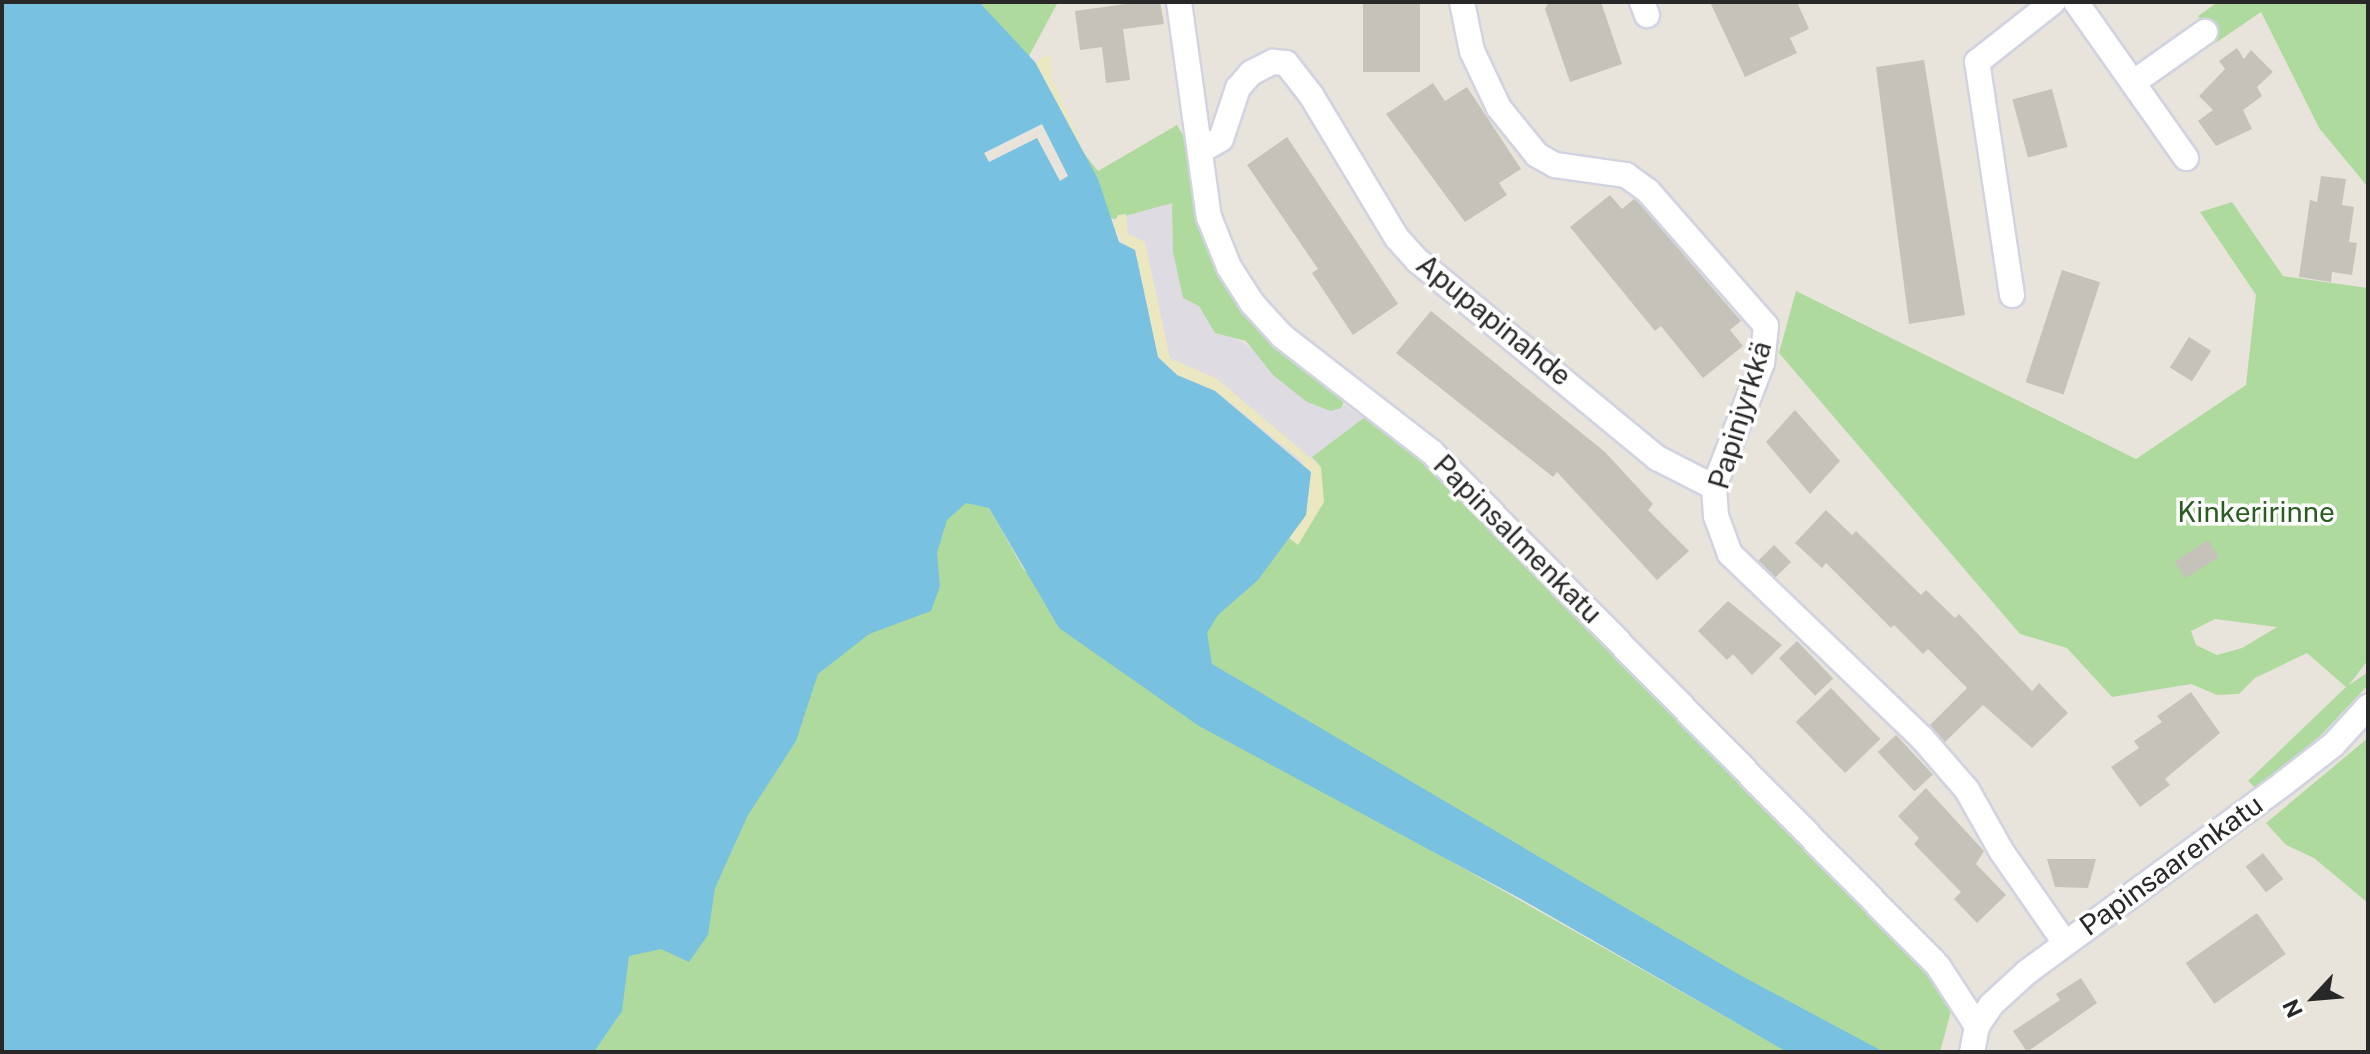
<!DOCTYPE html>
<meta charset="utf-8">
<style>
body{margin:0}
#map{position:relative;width:2370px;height:1054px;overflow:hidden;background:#e9e4db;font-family:"Public Sans",sans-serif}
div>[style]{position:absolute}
.industrial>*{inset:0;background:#dedbe2}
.green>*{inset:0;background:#afda9d}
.sand>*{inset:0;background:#ebe7c1}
.water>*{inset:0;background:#78c1e1}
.pier>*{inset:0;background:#e9e4db}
.building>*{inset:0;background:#c5c2ba;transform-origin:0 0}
.roads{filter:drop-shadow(2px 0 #d1d3e0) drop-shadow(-2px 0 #d1d3e0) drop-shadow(0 2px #d1d3e0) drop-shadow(0 -2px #d1d3e0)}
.minor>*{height:24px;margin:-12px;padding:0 12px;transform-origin:12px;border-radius:12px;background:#fff}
span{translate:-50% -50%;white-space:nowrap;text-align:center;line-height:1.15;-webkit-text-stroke:7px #fff;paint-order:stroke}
.street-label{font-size:28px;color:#282828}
.park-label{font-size:28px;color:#2b5d21}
.frame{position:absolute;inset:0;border:4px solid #282828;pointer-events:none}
.north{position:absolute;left:2274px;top:958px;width:80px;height:80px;-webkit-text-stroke:6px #fff;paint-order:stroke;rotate:244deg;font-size:22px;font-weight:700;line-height:32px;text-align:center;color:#282828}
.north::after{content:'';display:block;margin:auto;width:28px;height:36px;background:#282828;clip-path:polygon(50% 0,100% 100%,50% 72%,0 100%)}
</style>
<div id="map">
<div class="industrial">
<div style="clip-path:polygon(1183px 168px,1196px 272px,1235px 338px,1366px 419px,1311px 472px,1169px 370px,1114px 219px,1150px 207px)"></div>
</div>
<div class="green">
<div style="clip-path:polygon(849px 2px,1058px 2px,1029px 56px)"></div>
<div style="clip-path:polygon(2218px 2px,2368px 2px,2368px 187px,2319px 128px,2261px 12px,2217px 42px,2198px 16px)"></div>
<div style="clip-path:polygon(1177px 125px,1183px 135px,1198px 226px,1220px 277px,1268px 338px,1345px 399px,1341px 408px,1331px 411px,1307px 402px,1273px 375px,1246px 341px,1215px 333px,1199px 306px,1183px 298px,1173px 252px,1172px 203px,1114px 219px,1102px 216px,1084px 153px,1098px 171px)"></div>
<div style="clip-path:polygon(evenodd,2232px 202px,2283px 276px,2368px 288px,2368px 660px,2349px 685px,2368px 672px,2368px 685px,2321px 735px,2257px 789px,2248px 781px,2346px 687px,2307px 653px,2255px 678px,2239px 694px,2217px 695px,2191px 684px,2112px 697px,2067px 648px,2020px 634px,1779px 353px,1796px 291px,2136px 459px,2246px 385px,2256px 295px,2200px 212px,2232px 202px,2215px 619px,2277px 627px,2242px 648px,2217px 655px,2196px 645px,2191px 631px,2215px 619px)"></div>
<div style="clip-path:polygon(714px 339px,989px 508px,1024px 570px,1376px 819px,1788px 1052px,435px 1052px)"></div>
<div style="clip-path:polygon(1369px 414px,1487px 522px,1921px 965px,1951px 1011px,1940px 1052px,1856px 1052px,1217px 680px,1170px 616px,1319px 464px,1312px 457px)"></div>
<div style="clip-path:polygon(2368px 738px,2368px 903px,2314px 858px,2286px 845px,2266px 823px)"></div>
</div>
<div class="sand">
<div style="clip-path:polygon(1050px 54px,1052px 78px,1089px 161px,1035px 62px)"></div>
<div style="clip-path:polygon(1126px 214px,1128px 234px,1145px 242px,1170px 358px,1217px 379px,1321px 467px,1324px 502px,1298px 545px,1289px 538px,1306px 515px,1303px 462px,1216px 391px,1177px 375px,1158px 357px,1138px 262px,1112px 227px,1118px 215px)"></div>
</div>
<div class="water">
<div style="clip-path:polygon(2px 2px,979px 2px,1035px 62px,1098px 179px,1119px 242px,1135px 250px,1158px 357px,1177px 375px,1215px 391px,1311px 472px,1306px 515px,1258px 580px,1218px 615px,1207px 633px,1212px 664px,1738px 974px,1884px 1052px,1787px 1052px,1521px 899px,1199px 726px,1059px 628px,989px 508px,966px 503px,947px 520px,937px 553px,940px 586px,931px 611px,869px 634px,818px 674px,796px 741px,748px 815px,715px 888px,708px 935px,689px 962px,661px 949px,629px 956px,622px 1011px,594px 1052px,2px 1052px)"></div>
</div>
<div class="pier">
<div style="clip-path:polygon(1042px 124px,1068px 176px,1060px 181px,1037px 138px,989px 162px,984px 153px)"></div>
</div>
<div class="building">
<div style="clip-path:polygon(1140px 2px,1160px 2px,1164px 24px,1123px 29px,1130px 80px,1106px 83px,1102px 47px,1080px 50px,1075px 11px)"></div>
<div style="left:1363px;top:2px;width:57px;height:70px"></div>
<div style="clip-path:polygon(1549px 2px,1601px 2px,1622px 64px,1570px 82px,1545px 9px)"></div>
<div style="clip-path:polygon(1710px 2px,1797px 2px,1809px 29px,1790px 38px,1797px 53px,1745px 77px)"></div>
<div style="clip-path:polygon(2237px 48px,2244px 59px,2251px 50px,2273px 72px,2257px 87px,2262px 96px,2243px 110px,2252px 129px,2216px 146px,2198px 121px,2213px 110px,2199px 96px,2225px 69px,2219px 61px)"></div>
<div style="clip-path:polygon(1924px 60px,1965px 315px,1909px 324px,1876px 67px)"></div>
<div style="clip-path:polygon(1433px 83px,1445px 101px,1467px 87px,1521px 169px,1499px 183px,1507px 195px,1465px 222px,1386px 114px)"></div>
<div style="left:2052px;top:89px;width:60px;height:41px;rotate:75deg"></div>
<div style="clip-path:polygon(1287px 137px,1398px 304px,1353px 335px,1312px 273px,1318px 269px,1247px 165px)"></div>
<div style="clip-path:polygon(2321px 176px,2346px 179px,2342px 205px,2354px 207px,2349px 242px,2357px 243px,2352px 275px,2332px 272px,2331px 282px,2299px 277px,2310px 200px,2317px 202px)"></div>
<div style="clip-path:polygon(1610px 195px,1622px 209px,1634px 199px,1638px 202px,1741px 321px,1730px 330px,1743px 346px,1703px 378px,1661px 326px,1655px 331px,1570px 227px)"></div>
<div style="left:2062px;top:270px;width:40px;height:118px;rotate:18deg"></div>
<div style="clip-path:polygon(1431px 311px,1605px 452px,1653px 504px,1648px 510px,1689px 551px,1657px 580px,1557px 472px,1553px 477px,1396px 353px)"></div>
<div style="left:2189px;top:337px;width:26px;height:36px;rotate:32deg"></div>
<div style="clip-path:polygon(1795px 410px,1840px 461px,1810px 494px,1766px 442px)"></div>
<div style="clip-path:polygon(1826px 510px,1852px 535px,1856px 531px,1921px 595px,1926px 590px,1955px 618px,1959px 614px,2032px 691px,2039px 683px,2068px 713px,2032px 748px,1983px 705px,1945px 742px,1930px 725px,1967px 688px,1928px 649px,1923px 654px,1894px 625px,1891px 628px,1826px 563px,1822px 568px,1795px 543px)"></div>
<div style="left:2208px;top:540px;width:20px;height:40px;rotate:57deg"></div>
<div style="left:1774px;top:545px;width:24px;height:22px;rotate:45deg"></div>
<div style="clip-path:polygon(1728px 601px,1782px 645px,1752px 675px,1733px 654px,1727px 660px,1698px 631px)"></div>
<div style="left:1797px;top:641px;width:52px;height:25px;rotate:46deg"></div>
<div style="left:1831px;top:688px;width:71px;height:49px;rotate:46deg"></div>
<div style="clip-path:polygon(2191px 692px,2220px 733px,2165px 779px,2170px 785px,2140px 807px,2111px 767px,2139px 748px,2134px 741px,2162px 722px,2157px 716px)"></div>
<div style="left:1896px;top:735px;width:54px;height:25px;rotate:47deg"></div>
<div style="clip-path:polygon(1926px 788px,1984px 851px,1976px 864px,2006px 895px,1977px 923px,1954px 899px,1961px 892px,1914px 844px,1919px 838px,1898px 816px)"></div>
<div style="left:2263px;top:853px;width:33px;height:22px;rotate:52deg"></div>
<div style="clip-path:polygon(2047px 859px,2096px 859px,2088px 888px,2055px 887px)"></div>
<div style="left:2257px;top:913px;width:50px;height:87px;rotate:55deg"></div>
<div style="clip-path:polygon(2081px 978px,2097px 1003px,2027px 1052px,2013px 1031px,2060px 1000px,2056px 994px)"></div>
</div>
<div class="roads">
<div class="minor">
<div style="left:1179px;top:2px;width:217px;rotate:82.1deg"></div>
<div style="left:1209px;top:217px;width:54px;rotate:68.2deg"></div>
<div style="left:1229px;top:267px;width:43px;rotate:57.4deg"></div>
<div style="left:1252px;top:303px;width:45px;rotate:47.7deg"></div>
<div style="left:1282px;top:336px;width:191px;rotate:37.8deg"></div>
<div style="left:1433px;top:453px;width:720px;rotate:45.45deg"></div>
<div style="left:1938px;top:966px;width:72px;rotate:57deg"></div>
<div style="left:1462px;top:2px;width:50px;rotate:78.5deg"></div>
<div style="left:1472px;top:51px;width:63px;rotate:64.7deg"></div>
<div style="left:1499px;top:108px;width:60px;rotate:51deg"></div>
<div style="left:1537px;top:155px;width:21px;rotate:29deg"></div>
<div style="left:1555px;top:165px;width:72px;rotate:8deg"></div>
<div style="left:1626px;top:175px;width:27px;rotate:36deg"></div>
<div style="left:1648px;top:191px;width:179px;rotate:48.8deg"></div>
<div style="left:1766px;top:326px;width:37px;rotate:96deg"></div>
<div style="left:1762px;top:363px;width:133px;rotate:111.2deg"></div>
<div style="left:1714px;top:487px;width:29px;rotate:86deg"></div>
<div style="left:1716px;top:516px;width:40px;rotate:69.8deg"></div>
<div style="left:1730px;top:554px;width:266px;rotate:43.8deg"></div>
<div style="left:1922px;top:738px;width:69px;rotate:49.1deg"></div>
<div style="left:1967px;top:790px;width:71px;rotate:60.6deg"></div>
<div style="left:2002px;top:852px;width:111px;rotate:55.3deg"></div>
<div style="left:1642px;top:2px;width:14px;rotate:69deg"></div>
<div style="left:2076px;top:2px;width:191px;rotate:54.8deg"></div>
<div style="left:2134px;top:82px;width:87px;rotate:-35.2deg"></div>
<div style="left:1200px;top:151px;width:24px;rotate:-30deg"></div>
<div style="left:1221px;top:139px;width:54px;rotate:-71.6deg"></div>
<div style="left:1238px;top:88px;width:20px;rotate:-49deg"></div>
<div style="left:1251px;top:73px;width:25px;rotate:-27deg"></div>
<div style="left:1273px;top:62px;width:13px;rotate:4deg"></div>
<div style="left:1286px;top:63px;width:41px;rotate:52deg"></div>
<div style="left:1311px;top:95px;width:167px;rotate:59deg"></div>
<div style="left:1397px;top:238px;width:31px;rotate:48deg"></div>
<div style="left:1418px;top:261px;width:310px;rotate:39.5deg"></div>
<div style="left:1657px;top:458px;width:64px;rotate:27deg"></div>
<div style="left:2012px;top:295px;width:236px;rotate:-98.5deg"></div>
<div style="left:1977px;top:62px;width:97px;rotate:-38.3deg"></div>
<div style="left:1972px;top:1052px;width:26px;rotate:-79deg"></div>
<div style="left:1977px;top:1026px;width:25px;rotate:-56deg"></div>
<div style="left:1991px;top:1005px;width:49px;rotate:-42.5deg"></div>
<div style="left:2027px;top:972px;width:319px;rotate:-36.3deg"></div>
<div style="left:2284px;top:783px;width:62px;rotate:-37.8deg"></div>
<div style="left:2333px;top:745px;width:52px;rotate:-47.4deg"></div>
</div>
</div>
<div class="street-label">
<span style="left:1494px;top:320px;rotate:39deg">Apupapinahde</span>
<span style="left:1740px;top:415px;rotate:-73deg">Papinjyrkkä</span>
<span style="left:1518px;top:539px;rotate:45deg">Papinsalmenkatu</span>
<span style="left:2171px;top:865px;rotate:-36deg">Papinsaarenkatu</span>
</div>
<div class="park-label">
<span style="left:2256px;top:512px">Kinkeririnne</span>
</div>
<div class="frame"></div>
<div class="north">N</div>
</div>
